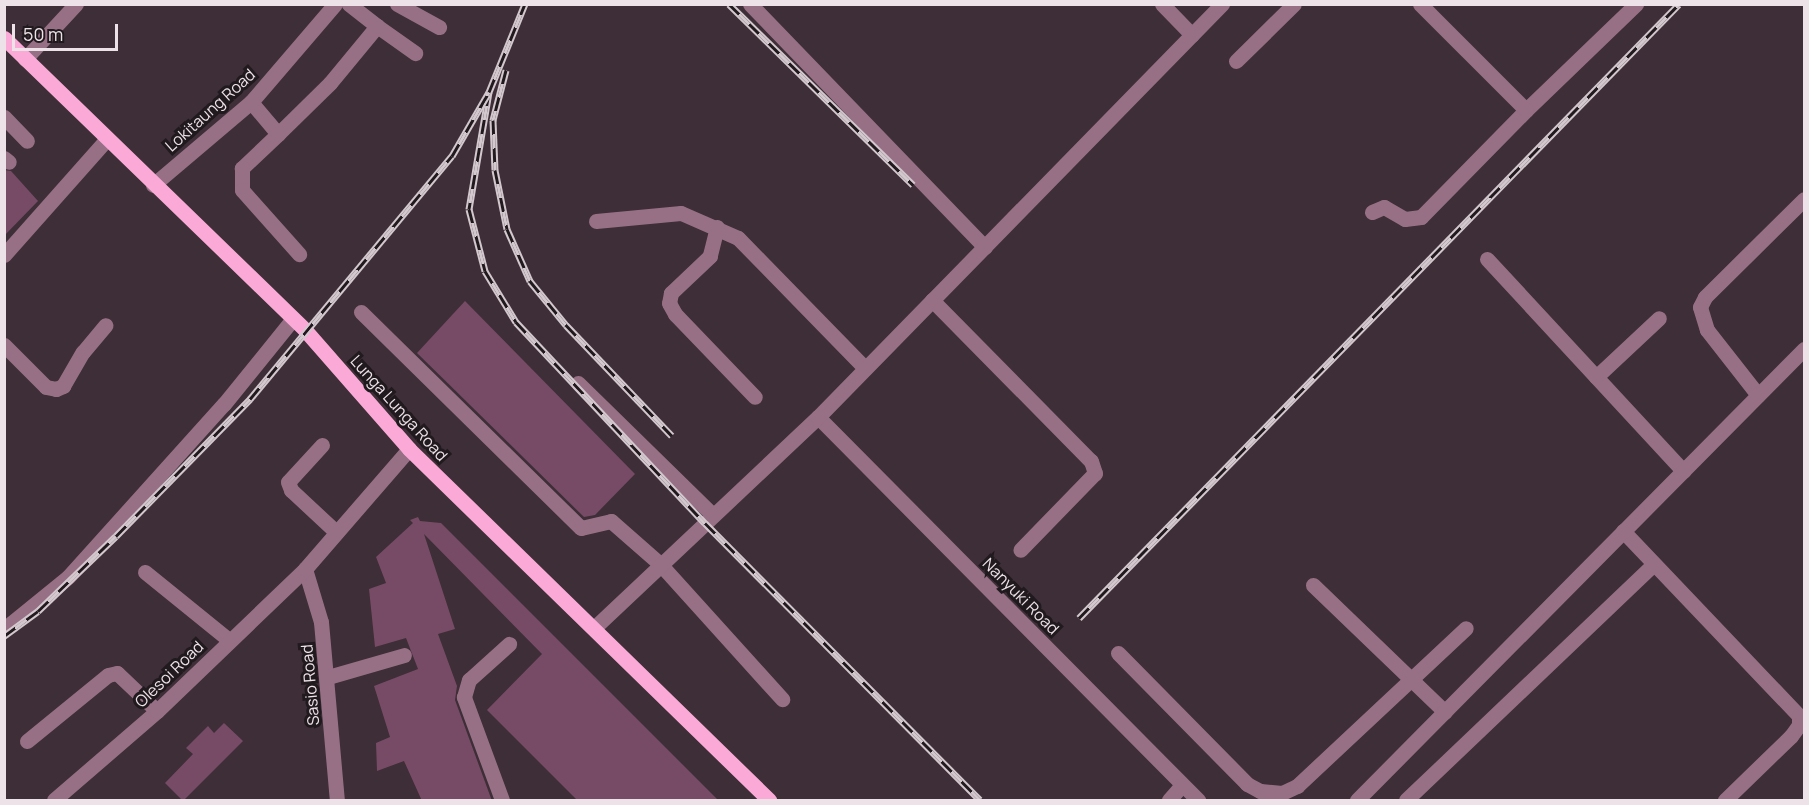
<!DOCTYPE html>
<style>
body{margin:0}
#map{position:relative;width:1809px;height:805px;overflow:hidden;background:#3d2e37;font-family:Manrope,sans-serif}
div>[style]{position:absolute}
.building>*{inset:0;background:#774b65}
.minor>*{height:15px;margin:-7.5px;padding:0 7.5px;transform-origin:7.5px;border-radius:7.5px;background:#977086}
.major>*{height:15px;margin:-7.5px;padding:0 7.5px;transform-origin:7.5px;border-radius:7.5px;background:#fbaad8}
.rail>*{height:7px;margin-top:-3.5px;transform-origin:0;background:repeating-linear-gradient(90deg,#20191d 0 14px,#d3c8cd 0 28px);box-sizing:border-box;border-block:2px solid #d3c8cd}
span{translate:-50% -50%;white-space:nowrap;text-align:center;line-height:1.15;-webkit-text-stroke:6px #20191d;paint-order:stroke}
.street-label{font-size:16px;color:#ece2e7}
.frame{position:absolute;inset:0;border:6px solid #ece2e7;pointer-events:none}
.scale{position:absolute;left:12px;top:24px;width:106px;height:27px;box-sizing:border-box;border:3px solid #ece2e7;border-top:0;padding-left:8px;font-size:18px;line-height:21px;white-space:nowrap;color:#ece2e7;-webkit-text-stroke:4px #20191d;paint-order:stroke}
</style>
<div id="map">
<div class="building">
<div style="clip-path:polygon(4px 170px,11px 171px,38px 201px,4px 236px)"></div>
<div style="clip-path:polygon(465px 301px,635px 474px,595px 515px,584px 517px,417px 353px)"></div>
<div style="clip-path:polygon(418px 517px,420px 521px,441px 523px,719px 801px,578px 801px,487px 710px,542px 654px,424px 534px,455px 629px,438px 634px,457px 686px,455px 700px,492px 801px,422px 801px,404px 761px,377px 771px,376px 743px,390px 737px,374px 686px,418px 669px,406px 638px,375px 647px,369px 589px,386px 583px,376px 557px,413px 523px,410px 520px)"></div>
<div style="clip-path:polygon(224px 723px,243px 741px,183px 801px,165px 783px,193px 754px,186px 748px,208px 726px,214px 733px)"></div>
</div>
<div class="minor">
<div style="left:397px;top:4px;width:48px;rotate:28.7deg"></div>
<div style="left:750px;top:4px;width:338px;rotate:46deg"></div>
<div style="left:1162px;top:4px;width:43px;rotate:45.9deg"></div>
<div style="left:377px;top:26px;width:47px;rotate:35.4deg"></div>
<div style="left:25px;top:59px;width:75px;rotate:-47.2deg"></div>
<div style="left:1236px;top:61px;width:81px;rotate:-44.5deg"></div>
<div style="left:251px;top:102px;width:42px;rotate:49.8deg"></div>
<div style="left:278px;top:134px;width:50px;rotate:136.6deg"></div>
<div style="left:242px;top:168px;width:22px;rotate:90deg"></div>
<div style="left:242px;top:190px;width:86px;rotate:48.3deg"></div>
<div style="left:1526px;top:110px;width:153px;rotate:-43.9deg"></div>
<div style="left:4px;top:117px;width:33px;rotate:46deg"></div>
<div style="left:278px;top:134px;width:73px;rotate:-44.4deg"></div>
<div style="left:330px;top:83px;width:74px;rotate:-50.5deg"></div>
<div style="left:377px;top:26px;width:36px;rotate:-142deg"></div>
<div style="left:4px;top:158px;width:6px;rotate:39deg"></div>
<div style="left:153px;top:185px;width:128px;rotate:-40.3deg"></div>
<div style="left:251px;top:102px;width:129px;rotate:-49.4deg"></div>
<div style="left:1372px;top:212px;width:13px;rotate:-23deg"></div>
<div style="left:1384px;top:207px;width:24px;rotate:30deg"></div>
<div style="left:1405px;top:219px;width:16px;rotate:-7deg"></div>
<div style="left:1421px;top:217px;width:150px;rotate:-45.5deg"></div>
<div style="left:1526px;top:110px;width:150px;rotate:-135deg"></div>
<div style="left:596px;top:221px;width:85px;rotate:-5.4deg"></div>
<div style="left:681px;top:213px;width:62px;rotate:23.7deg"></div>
<div style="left:738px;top:238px;width:182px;rotate:45.7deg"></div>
<div style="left:717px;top:227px;width:30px;rotate:104deg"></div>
<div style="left:710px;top:256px;width:54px;rotate:136.5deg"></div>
<div style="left:671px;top:293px;width:10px;rotate:101deg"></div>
<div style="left:669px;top:303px;width:13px;rotate:61deg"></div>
<div style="left:675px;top:314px;width:115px;rotate:46.1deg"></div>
<div style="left:4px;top:255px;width:154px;rotate:-48.4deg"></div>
<div style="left:1487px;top:259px;width:289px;rotate:47.2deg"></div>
<div style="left:932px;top:300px;width:226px;rotate:45.4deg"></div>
<div style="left:1091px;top:461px;width:13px;rotate:72deg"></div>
<div style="left:1095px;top:473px;width:107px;rotate:134.2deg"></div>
<div style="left:361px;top:312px;width:308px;rotate:44.5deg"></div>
<div style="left:581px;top:528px;width:31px;rotate:-13deg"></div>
<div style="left:611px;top:521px;width:67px;rotate:41.3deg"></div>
<div style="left:661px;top:565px;width:181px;rotate:47.9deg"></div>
<div style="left:4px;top:345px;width:59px;rotate:45deg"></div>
<div style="left:46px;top:387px;width:10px;rotate:11deg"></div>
<div style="left:56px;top:389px;width:8px;rotate:-23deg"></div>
<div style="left:63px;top:386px;width:39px;rotate:-60deg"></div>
<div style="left:83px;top:352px;width:35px;rotate:-50deg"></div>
<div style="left:1596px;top:377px;width:86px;rotate:-43.1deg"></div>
<div style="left:578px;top:383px;width:189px;rotate:44.4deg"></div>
<div style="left:1758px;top:395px;width:83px;rotate:-128.1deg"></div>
<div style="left:1707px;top:330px;width:24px;rotate:-107deg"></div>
<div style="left:1700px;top:307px;width:11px;rotate:-63deg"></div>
<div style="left:1705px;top:297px;width:139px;rotate:-44.7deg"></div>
<div style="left:818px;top:417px;width:540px;rotate:45.23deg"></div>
<div style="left:322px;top:445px;width:50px;rotate:132.6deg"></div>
<div style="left:288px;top:482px;width:9px;rotate:69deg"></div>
<div style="left:291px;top:490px;width:62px;rotate:43deg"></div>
<div style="left:1623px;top:531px;width:255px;rotate:46.4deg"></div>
<div style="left:1799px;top:716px;width:9px;rotate:90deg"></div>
<div style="left:1799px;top:725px;width:14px;rotate:126deg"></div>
<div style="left:1791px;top:736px;width:92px;rotate:135.9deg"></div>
<div style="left:305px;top:569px;width:55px;rotate:73.2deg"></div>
<div style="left:321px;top:622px;width:179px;rotate:84.9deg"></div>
<div style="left:145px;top:572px;width:108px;rotate:39deg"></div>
<div style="left:1313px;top:585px;width:183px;rotate:43.9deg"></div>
<div style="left:594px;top:628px;width:308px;rotate:-43.3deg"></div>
<div style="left:818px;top:417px;width:578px;rotate:-45.63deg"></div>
<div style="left:4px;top:629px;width:82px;rotate:-39.1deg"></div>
<div style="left:68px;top:577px;width:233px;rotate:-48deg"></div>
<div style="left:224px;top:404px;width:108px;rotate:-51deg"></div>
<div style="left:1118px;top:653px;width:184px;rotate:45.4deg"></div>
<div style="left:1247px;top:784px;width:15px;rotate:28deg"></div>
<div style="left:1260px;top:791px;width:22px;rotate:5deg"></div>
<div style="left:1282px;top:793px;width:17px;rotate:-25deg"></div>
<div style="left:1297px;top:786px;width:231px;rotate:-43.1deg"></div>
<div style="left:328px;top:677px;width:79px;rotate:-16.1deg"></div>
<div style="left:27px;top:741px;width:104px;rotate:-39.2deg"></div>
<div style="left:108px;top:675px;width:9px;rotate:-13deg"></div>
<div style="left:117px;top:673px;width:55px;rotate:43.5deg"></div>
<div style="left:54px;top:800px;width:136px;rotate:-40.8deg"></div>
<div style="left:157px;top:711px;width:205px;rotate:-43.8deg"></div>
<div style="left:305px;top:569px;width:159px;rotate:-49.1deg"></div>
<div style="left:502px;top:800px;width:110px;rotate:-110.3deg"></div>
<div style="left:464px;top:697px;width:18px;rotate:-74deg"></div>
<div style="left:469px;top:680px;width:54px;rotate:-42deg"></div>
<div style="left:1169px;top:800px;width:20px;rotate:-49deg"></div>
<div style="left:1357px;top:800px;width:635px;rotate:-45.26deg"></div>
<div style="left:1406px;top:800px;width:342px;rotate:-43.6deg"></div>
</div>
<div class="major">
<div style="left:4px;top:38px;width:419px;rotate:44.1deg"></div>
<div style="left:305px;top:330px;width:158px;rotate:48.8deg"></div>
<div style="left:409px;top:449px;width:503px;rotate:44.27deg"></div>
</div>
<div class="rail">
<div style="left:729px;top:4px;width:258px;rotate:44.5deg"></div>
<div style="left:506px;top:70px;width:52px;rotate:104.6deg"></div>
<div style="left:493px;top:120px;width:50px;rotate:87.7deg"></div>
<div style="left:495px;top:170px;width:60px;rotate:78.5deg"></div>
<div style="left:507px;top:229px;width:57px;rotate:66.1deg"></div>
<div style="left:530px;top:281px;width:57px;rotate:50.7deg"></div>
<div style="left:566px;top:325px;width:153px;rotate:46.3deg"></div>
<div style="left:489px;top:92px;width:119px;rotate:99.7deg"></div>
<div style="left:469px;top:209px;width:64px;rotate:75.5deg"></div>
<div style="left:485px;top:271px;width:60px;rotate:58.7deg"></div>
<div style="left:516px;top:322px;width:276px;rotate:46.8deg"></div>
<div style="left:705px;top:523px;width:390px;rotate:45.2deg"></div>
<div style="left:1079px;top:618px;width:858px;rotate:-45.66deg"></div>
<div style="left:4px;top:636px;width:42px;rotate:-36.3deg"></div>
<div style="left:38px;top:611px;width:108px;rotate:-43.9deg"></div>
<div style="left:116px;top:536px;width:192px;rotate:-45.6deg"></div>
<div style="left:250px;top:399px;width:316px;rotate:-50.3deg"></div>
<div style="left:452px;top:156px;width:74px;rotate:-60deg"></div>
<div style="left:489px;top:92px;width:95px;rotate:-67.8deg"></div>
</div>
<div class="street-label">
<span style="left:210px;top:110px;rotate:-42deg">Lokitaung Road</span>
<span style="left:399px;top:408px;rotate:48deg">Lunga Lunga Road</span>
<span style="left:1021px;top:596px;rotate:45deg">Nanyuki Road</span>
<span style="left:169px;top:674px;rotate:-44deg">Olesoi Road</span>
<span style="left:310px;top:685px;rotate:-95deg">Sasio Road</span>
</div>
<div class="frame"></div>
<div class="scale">50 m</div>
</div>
